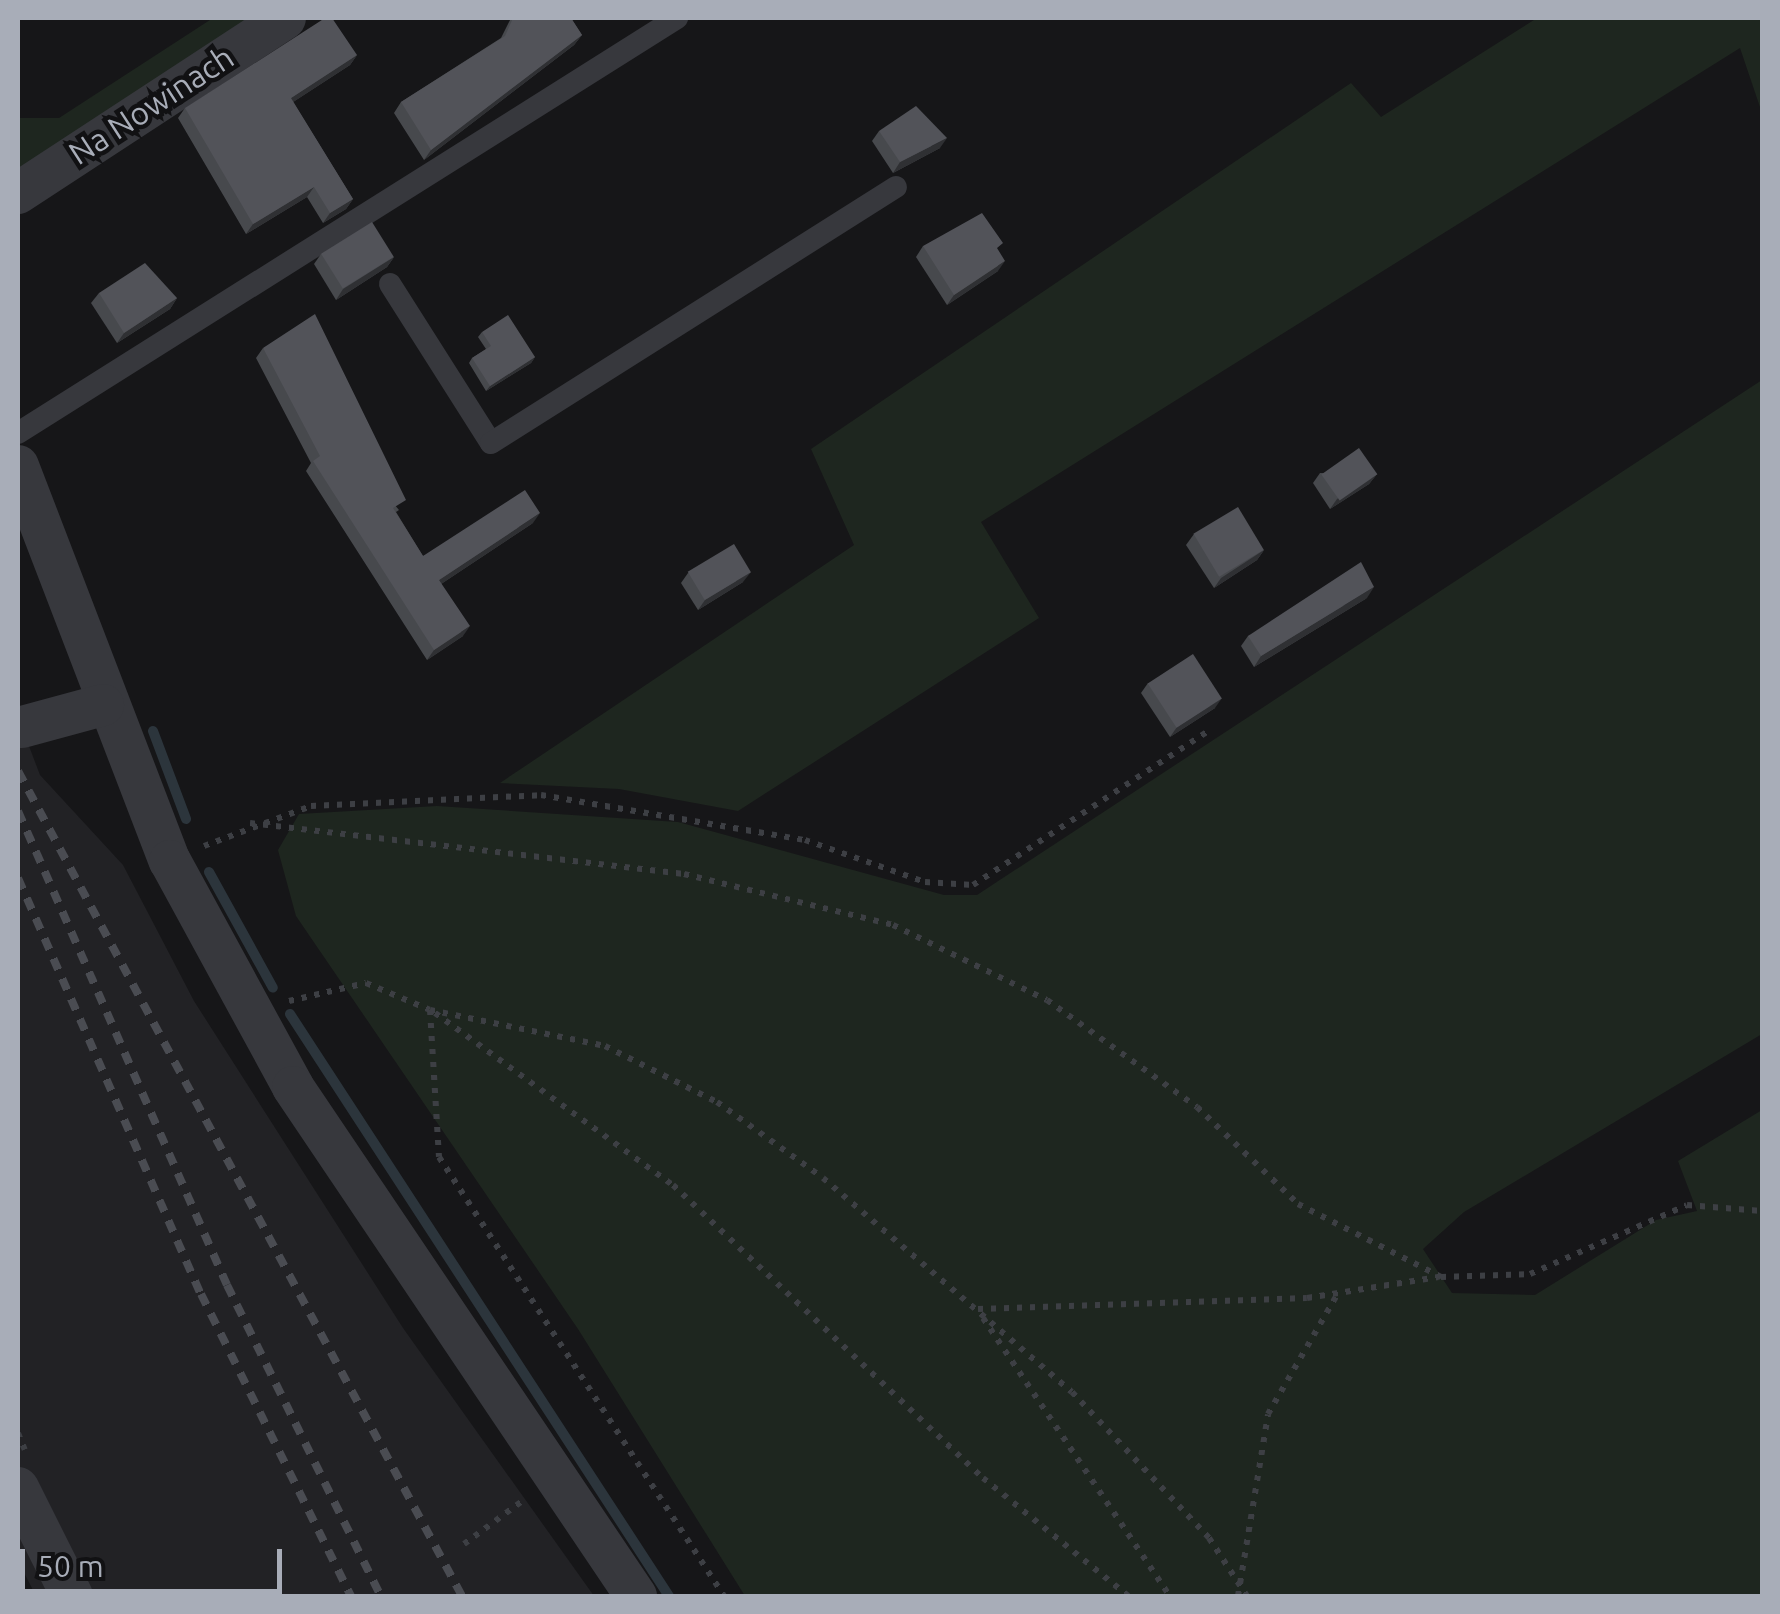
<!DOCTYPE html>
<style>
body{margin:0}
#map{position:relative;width:1780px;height:1614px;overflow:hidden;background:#161618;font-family:Ubuntu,sans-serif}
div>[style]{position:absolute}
.built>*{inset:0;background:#222225}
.green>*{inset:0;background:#1e261f}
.stream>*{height:10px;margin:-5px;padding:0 5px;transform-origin:5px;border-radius:5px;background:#2c353c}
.path>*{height:6px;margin-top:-3px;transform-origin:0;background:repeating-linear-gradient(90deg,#3d3f44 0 5px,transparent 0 13px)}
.lane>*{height:22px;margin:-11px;padding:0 11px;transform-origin:11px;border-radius:11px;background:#37383d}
.street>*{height:42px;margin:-21px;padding:0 21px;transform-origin:21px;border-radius:21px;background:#37383d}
.rail>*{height:8px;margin-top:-4px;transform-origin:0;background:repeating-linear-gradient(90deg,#4a4c52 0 12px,transparent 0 22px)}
.wall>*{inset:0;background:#47494d}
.shaded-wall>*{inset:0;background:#2f3033}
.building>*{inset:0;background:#525359;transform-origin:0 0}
span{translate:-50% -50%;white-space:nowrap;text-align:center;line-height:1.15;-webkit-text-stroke:9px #111113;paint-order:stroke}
.street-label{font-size:32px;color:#a8adb8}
.frame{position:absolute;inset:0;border:20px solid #a8adb8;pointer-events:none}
.scale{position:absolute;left:20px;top:1549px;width:262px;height:45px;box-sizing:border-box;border:5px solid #a8adb8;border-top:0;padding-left:12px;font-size:30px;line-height:35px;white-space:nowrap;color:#a8adb8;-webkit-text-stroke:8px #111113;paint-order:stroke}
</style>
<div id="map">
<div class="built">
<div style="clip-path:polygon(18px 717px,40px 775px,123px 865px,194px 1001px,403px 1328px,594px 1596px,36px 1596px,18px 1561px)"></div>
</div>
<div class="green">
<div style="clip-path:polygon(213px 18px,266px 18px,18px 179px,18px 118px,59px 118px)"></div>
<div style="clip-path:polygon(1537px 18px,1762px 18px,1762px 113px,1740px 48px,981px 522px,1039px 618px,738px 811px,619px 789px,500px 783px,854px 545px,811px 449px,1351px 83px,1381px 117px)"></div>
<div style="clip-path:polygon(1762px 380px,1762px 1034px,1464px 1212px,1423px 1249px,1452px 1293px,1535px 1295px,1656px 1220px,1697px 1211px,1678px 1161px,1762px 1110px,1762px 1596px,745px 1596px,578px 1329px,296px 916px,278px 850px,299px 814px,437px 806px,678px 822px,944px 895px,977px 895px)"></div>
</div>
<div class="stream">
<div style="left:153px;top:731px;width:94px;rotate:69.4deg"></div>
<div style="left:209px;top:872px;width:132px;rotate:61.1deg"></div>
<div style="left:290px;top:1014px;width:695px;rotate:56.93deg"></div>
</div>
<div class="path">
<div style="left:250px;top:823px;width:437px;rotate:6.7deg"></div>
<div style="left:684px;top:874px;width:215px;rotate:13.7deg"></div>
<div style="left:893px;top:925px;width:171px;rotate:26deg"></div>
<div style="left:1047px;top:1000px;width:184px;rotate:35.5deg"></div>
<div style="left:1197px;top:1107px;width:140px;rotate:43.8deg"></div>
<div style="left:1298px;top:1204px;width:161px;rotate:27deg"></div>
<div style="left:1441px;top:1277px;width:89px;rotate:-1.9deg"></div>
<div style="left:1530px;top:1274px;width:171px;rotate:-23.7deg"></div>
<div style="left:1687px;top:1205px;width:75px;rotate:4.6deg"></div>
<div style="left:204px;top:846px;width:114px;rotate:-20.5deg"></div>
<div style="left:311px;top:806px;width:230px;rotate:-2.7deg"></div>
<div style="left:541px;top:795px;width:268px;rotate:9.7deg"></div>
<div style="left:805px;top:840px;width:127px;rotate:19.3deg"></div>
<div style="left:925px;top:882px;width:48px;rotate:3.6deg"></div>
<div style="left:973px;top:885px;width:283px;rotate:-33.2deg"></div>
<div style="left:289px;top:1001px;width:79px;rotate:-13.2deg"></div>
<div style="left:366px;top:983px;width:69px;rotate:22.9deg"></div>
<div style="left:430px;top:1010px;width:179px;rotate:11.6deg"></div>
<div style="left:605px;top:1046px;width:125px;rotate:26.6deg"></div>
<div style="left:717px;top:1102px;width:130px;rotate:35.6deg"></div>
<div style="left:823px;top:1178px;width:328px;rotate:40.7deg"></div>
<div style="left:1072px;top:1392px;width:200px;rotate:46.8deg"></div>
<div style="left:1209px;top:1538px;width:69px;rotate:56.8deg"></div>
<div style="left:430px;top:1010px;width:147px;rotate:86.5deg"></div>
<div style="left:439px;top:1157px;width:523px;rotate:57.01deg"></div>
<div style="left:435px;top:1013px;width:294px;rotate:35.9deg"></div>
<div style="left:673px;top:1185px;width:427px;rotate:43.4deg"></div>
<div style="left:983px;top:1478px;width:187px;rotate:39.1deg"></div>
<div style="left:978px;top:1309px;width:329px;rotate:-1.9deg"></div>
<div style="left:1307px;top:1298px;width:133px;rotate:-9.1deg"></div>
<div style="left:983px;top:1318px;width:335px;rotate:56.1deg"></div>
<div style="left:18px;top:1433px;width:18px;rotate:68deg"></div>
<div style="left:464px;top:1544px;width:76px;rotate:-36.4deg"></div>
<div style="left:1238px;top:1596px;width:184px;rotate:-80.6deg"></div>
<div style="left:1268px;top:1414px;width:138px;rotate:-59.9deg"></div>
</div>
<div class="lane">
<div style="left:390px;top:284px;width:188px;rotate:57.6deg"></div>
<div style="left:491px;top:443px;width:479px;rotate:-32.3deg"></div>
<div style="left:18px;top:433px;width:779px;rotate:-32.2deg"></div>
</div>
<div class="street">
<div style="left:18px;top:193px;width:319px;rotate:-33.2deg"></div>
<div style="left:18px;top:466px;width:423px;rotate:69deg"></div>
<div style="left:170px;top:861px;width:257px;rotate:61.4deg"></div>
<div style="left:293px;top:1087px;width:614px;rotate:56.03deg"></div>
<div style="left:22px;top:727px;width:84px;rotate:-15.2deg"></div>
<div style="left:18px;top:1488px;width:121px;rotate:63.4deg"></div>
</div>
<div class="rail">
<div style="left:18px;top:771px;width:937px;rotate:61.71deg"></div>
<div style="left:18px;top:811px;width:518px;rotate:66.21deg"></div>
<div style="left:227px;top:1285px;width:347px;rotate:63.7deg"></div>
<div style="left:18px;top:878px;width:454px;rotate:66.3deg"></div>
<div style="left:201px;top:1294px;width:337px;rotate:63.6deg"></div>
</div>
<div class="wall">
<div style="clip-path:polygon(511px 18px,571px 18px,582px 35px,574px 45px,424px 160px,394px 113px,401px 102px,501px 38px)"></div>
<div style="clip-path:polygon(357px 55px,350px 65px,293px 102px,353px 199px,346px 209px,323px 223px,307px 197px,246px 234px,178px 118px,185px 108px)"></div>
<div style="clip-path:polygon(879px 131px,940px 148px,893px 173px,872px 141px)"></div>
<div style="clip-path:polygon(923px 246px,998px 250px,998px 271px,947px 305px,916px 257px)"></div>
<div style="clip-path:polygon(321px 254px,394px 257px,387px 267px,336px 300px,314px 264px)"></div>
<div style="clip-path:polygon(99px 293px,177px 298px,170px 309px,117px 343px,91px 303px)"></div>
<div style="clip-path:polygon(482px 332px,535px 357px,531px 363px,486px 391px,469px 363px,472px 358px,486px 349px,478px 337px)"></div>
<div style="clip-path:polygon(263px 348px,399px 510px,396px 512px,423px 556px,533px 523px,441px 584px,463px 636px,427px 660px,306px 471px,311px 463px,256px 358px)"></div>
<div style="clip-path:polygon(1320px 473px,1377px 474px,1369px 484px,1330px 509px,1313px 483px)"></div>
<div style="clip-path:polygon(1194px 534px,1264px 550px,1257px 560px,1214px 588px,1186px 545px)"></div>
<div style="clip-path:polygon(688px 573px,743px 582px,698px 610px,681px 583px)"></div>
<div style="clip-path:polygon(1367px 598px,1254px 667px,1241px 646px,1248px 636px)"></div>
<div style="clip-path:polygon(1148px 683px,1215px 708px,1170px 737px,1141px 693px)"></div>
</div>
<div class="shaded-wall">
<div style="clip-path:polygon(582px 35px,574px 45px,424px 160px,431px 150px)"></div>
<div style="clip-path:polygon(357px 55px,350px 65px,284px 108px,291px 98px)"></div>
<div style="clip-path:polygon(947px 138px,940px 148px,893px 173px,900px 162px)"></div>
<div style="clip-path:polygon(314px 187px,307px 197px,246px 234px,253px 224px)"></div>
<div style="clip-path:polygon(353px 199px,346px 209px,323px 223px,330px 213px)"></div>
<div style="clip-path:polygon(394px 257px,387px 267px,336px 300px,343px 289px)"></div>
<div style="clip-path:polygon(1005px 261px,998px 271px,947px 305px,954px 295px)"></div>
<div style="clip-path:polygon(177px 298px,170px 309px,117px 343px,124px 333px)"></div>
<div style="clip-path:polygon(535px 357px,531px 363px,486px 391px,490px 386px)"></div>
<div style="clip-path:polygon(1377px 474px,1369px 484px,1330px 509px,1337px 499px)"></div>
<div style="clip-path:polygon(540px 513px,533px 523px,432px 590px,439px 580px)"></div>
<div style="clip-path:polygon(1264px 550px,1257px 560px,1214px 588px,1221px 578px)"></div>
<div style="clip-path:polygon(751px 572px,743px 582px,698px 610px,705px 600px)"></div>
<div style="clip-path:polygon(1374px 587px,1367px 598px,1254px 667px,1261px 656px)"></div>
<div style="clip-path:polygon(470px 626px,463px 636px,427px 660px,434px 650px)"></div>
<div style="clip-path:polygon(1222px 698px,1215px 708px,1170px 737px,1177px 727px)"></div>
</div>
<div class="building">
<div style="clip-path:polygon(325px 18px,332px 18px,357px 55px,291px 98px,353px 199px,330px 213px,314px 187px,253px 224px,185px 108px)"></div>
<div style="clip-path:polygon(513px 18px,571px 18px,582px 35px,431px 150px,401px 102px,505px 36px)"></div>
<div style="clip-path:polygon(916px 106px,947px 138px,900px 162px,879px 131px)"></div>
<div style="clip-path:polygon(982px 213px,1003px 243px,997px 248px,1005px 261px,954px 295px,923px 246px)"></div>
<div style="left:372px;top:222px;width:41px;height:60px;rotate:58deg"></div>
<div style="clip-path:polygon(145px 263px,177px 298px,124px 333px,99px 293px)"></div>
<div style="clip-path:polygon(315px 314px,406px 500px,393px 508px,423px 556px,525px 490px,540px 513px,439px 580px,470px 626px,434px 650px,313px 461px,320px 456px,263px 348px)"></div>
<div style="clip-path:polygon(508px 315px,535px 357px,490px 386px,472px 358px,491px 346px,482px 332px)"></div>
<div style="left:1359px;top:448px;width:32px;height:46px;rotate:55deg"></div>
<div style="left:1238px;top:507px;width:50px;height:52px;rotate:59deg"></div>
<div style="left:734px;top:544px;width:33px;height:54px;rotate:59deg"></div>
<div style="clip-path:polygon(1361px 562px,1374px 587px,1261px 656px,1248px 636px)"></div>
<div style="left:1193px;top:654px;width:53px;height:54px;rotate:57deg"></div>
</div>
<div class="street-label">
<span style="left:151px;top:105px;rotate:-33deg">Na Nowinach</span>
</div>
<div class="frame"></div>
<div class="scale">50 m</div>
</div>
